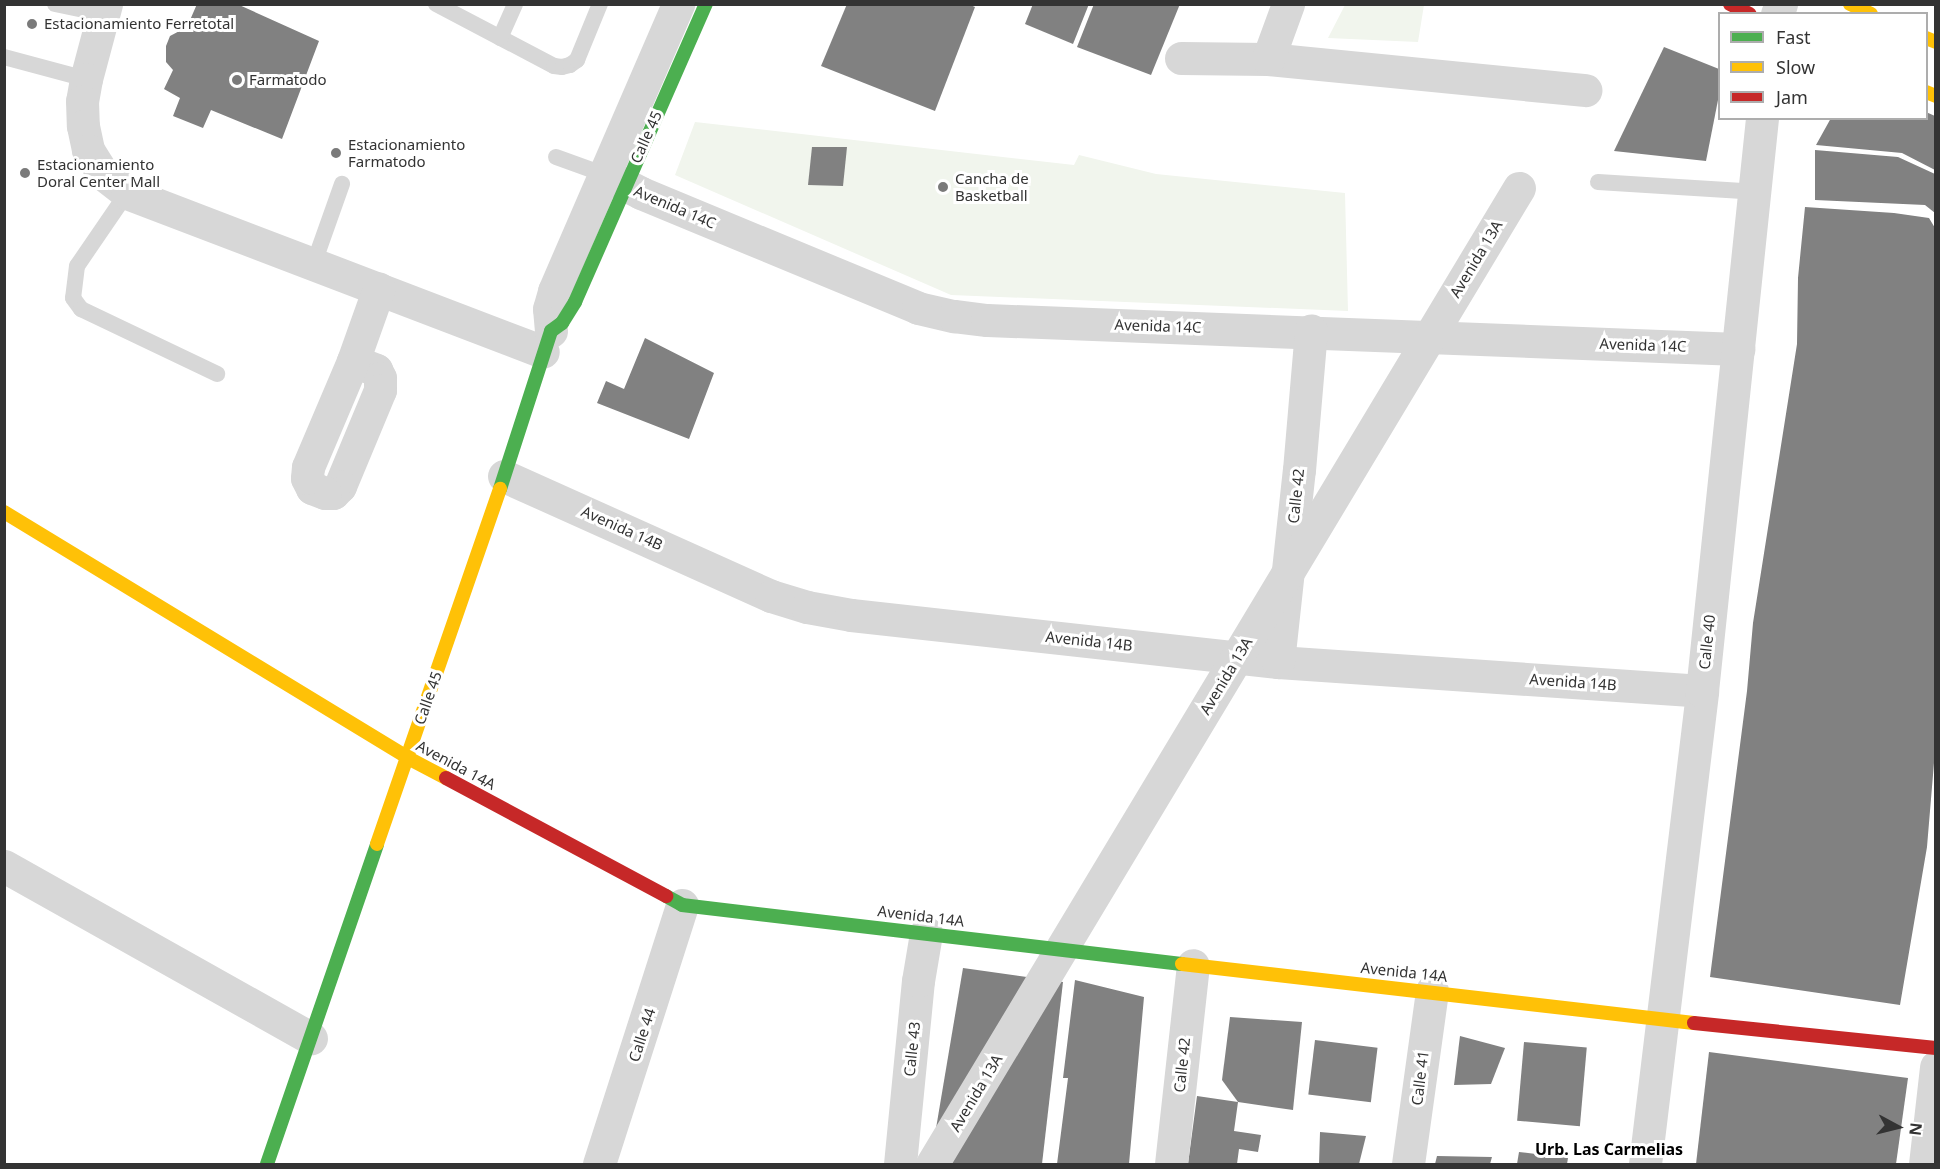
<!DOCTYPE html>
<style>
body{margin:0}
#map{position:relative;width:1940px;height:1169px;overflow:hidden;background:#fff;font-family:"Noto Sans",sans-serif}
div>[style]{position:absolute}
.green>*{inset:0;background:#f1f5ed}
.building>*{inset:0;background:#818181;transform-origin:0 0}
.lane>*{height:16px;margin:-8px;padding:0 8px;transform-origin:8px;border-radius:8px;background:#d7d7d7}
.street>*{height:33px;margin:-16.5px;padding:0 16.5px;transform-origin:16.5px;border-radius:16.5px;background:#d7d7d7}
.fast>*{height:14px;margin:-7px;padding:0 7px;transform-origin:7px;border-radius:7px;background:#4caf50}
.slow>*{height:14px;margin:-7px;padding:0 7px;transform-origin:7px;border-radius:7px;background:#ffc107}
.jam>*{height:14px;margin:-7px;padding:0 7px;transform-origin:7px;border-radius:7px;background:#c62828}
.dots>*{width:16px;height:16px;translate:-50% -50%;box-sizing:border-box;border:3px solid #fff;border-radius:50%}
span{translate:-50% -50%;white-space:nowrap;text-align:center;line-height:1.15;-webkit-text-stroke:6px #fff;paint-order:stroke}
.poi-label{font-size:15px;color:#333}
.left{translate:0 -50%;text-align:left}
.street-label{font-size:15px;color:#333}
.neighbourhood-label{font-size:16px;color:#000;font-weight:700}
.frame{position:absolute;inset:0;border:6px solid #333;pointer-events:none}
.legend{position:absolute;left:1718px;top:12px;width:210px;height:108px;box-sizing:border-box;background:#fff;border:2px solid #adadad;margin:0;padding:8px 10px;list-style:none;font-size:18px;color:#333}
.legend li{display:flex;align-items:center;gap:12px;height:30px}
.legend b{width:30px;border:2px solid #adadad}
.north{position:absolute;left:1868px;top:1097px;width:60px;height:60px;-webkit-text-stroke:4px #fff;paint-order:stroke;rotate:97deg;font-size:16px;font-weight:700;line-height:24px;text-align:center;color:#333}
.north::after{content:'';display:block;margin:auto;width:21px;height:27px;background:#333;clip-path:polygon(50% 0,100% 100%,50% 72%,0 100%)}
</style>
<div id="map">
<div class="green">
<div style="clip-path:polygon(1345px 5px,1424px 5px,1418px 42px,1328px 38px)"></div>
<div style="clip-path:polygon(695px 122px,1074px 165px,1079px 155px,1156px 174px,1345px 193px,1348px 311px,951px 295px,675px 175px)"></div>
</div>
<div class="building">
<div style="clip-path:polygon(197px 4px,237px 4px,319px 41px,282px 139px,211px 110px,203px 128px,173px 116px,180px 98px,164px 89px,173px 70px,166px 62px,166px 46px,170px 36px,187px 27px)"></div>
<div style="clip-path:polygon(847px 4px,968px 4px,975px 7px,935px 111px,821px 66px)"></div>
<div style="clip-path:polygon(1033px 4px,1089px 4px,1073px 44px,1025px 24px)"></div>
<div style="clip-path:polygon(1094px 4px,1180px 4px,1151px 75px,1077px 47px)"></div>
<div style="clip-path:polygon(1664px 47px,1719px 69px,1719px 95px,1706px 161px,1614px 151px)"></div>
<div style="clip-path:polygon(1926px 112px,1935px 116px,1935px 170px,1902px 153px,1816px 145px,1831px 118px,1926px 118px)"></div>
<div style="clip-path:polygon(812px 147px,847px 147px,843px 186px,808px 185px)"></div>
<div style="clip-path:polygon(1815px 150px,1898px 157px,1935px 174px,1935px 213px,1925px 205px,1815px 200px)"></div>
<div style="clip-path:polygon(1805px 207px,1894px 213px,1929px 218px,1935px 228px,1935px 751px,1927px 847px,1900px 1005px,1710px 977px,1747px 691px,1753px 623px,1797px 344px,1798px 278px)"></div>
<div style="clip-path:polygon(645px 338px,714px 373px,689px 439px,597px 403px,606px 381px,624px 389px)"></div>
<div style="clip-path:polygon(963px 968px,1063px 982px,1042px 1164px,930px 1164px)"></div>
<div style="clip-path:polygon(1075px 980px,1144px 997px,1129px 1164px,1057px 1164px,1068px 1078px,1063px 1078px)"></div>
<div style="clip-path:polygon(1230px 1017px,1302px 1022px,1293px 1110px,1238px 1102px,1222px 1080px)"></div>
<div style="clip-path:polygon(1460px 1036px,1505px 1048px,1491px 1084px,1454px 1085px)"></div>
<div style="left:1315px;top:1040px;width:63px;height:55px;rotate:7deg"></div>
<div style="left:1524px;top:1042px;width:63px;height:79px;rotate:5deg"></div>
<div style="clip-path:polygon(1709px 1052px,1908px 1078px,1896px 1164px,1696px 1164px)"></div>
<div style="clip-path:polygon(1197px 1096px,1238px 1102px,1234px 1131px,1261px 1135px,1258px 1152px,1239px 1149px,1237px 1164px,1188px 1164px)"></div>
<div style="clip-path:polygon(1320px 1132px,1366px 1136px,1359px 1164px,1319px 1164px)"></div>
<div style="clip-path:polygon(1519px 1152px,1568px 1158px,1567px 1164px,1517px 1164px)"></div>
<div style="clip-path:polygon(1437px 1156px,1492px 1157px,1490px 1164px,1435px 1164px)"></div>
</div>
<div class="lane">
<div style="left:55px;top:4px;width:49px;rotate:11.8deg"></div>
<div style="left:436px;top:4px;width:133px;rotate:27.7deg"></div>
<div style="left:554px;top:66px;width:8px;rotate:7deg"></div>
<div style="left:562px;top:67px;width:8px;rotate:-14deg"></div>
<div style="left:570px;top:65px;width:9px;rotate:-36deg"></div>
<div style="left:577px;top:60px;width:61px;rotate:-67.7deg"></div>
<div style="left:500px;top:38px;width:37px;rotate:-66deg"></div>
<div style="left:4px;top:57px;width:85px;rotate:15deg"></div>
<div style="left:556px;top:157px;width:53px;rotate:19.8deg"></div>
<div style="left:1598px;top:182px;width:157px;rotate:3.6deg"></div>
<div style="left:127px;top:193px;width:88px;rotate:124.4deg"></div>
<div style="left:77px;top:266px;width:32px;rotate:97deg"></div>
<div style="left:73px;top:298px;width:14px;rotate:54deg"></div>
<div style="left:81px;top:309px;width:151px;rotate:25.5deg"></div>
<div style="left:314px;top:263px;width:84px;rotate:-70.5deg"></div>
</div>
<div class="street">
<div style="left:106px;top:4px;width:78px;rotate:104.9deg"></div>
<div style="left:86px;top:79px;width:22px;rotate:100deg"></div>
<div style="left:82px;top:101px;width:25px;rotate:88deg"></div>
<div style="left:83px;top:126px;width:25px;rotate:78deg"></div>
<div style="left:88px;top:150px;width:28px;rotate:58deg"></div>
<div style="left:103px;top:174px;width:31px;rotate:38deg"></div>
<div style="left:127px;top:193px;width:445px;rotate:20.9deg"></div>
<div style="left:1777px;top:14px;width:11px;rotate:-68deg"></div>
<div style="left:1181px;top:58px;width:87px;rotate:0.7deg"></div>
<div style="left:1268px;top:59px;width:319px;rotate:5.6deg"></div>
<div style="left:1268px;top:59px;width:59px;rotate:-70deg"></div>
<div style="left:606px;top:175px;width:39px;rotate:27deg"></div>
<div style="left:641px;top:193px;width:300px;rotate:22.5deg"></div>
<div style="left:918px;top:308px;width:37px;rotate:13deg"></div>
<div style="left:954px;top:316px;width:33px;rotate:7deg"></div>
<div style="left:987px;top:320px;width:752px;rotate:2.21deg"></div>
<div style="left:551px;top:331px;width:22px;rotate:-95deg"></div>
<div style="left:549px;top:309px;width:19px;rotate:-74deg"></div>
<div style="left:554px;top:291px;width:313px;rotate:-66.6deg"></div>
<div style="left:353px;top:361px;width:25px;rotate:21deg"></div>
<div style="left:376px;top:370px;width:9px;rotate:63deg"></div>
<div style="left:380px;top:378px;width:12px;rotate:90deg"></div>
<div style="left:380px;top:390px;width:104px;rotate:112.6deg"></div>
<div style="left:340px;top:486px;width:10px;rotate:135deg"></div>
<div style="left:333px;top:493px;width:8px;rotate:180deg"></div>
<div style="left:325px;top:493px;width:14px;rotate:-159deg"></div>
<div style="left:312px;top:488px;width:11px;rotate:-117deg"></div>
<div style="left:307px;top:478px;width:11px;rotate:-85deg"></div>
<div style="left:308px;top:467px;width:115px;rotate:-67deg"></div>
<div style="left:353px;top:361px;width:77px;rotate:-70.4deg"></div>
<div style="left:504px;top:476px;width:293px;rotate:24.2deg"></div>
<div style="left:771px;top:596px;width:38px;rotate:17deg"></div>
<div style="left:807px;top:607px;width:45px;rotate:10.3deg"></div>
<div style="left:851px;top:615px;width:430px;rotate:6.3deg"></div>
<div style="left:1278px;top:662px;width:425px;rotate:3.9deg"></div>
<div style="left:1278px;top:662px;width:193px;rotate:-83.8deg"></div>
<div style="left:1299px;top:470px;width:140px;rotate:-85.1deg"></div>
<div style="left:4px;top:866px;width:352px;rotate:29.3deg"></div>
<div style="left:599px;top:1164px;width:272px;rotate:-72.2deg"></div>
<div style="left:900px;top:1164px;width:184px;rotate:-84.4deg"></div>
<div style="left:918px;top:981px;width:49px;rotate:-80.5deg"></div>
<div style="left:932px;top:1164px;width:1139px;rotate:-58.98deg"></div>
<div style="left:1171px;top:1164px;width:200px;rotate:-83.7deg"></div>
<div style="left:1408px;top:1164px;width:175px;rotate:-82.1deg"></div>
<div style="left:1645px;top:1164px;width:476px;rotate:-83.1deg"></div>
<div style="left:1702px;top:691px;width:576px;rotate:-84.02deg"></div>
<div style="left:1925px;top:1164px;width:98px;rotate:-83.5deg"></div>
</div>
<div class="fast">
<div style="left:500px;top:489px;width:166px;rotate:-72.1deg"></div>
<div style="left:551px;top:331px;width:14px;rotate:-36deg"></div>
<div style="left:562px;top:323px;width:25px;rotate:-58deg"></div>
<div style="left:575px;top:302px;width:326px;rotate:-66.3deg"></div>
<div style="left:666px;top:896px;width:18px;rotate:29deg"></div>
<div style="left:682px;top:905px;width:503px;rotate:6.73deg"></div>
<div style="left:267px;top:1164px;width:338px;rotate:-71deg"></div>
</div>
<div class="slow">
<div style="left:1850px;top:4px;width:23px;rotate:25deg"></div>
<div style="left:1926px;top:38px;width:11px;rotate:22deg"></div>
<div style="left:1926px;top:92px;width:11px;rotate:22deg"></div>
<div style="left:4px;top:512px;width:473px;rotate:31.3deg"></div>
<div style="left:408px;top:758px;width:43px;rotate:27.8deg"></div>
<div style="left:377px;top:844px;width:376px;rotate:-70.9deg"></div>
<div style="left:1182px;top:964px;width:515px;rotate:6.57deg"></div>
</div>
<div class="jam">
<div style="left:1730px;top:4px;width:22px;rotate:27deg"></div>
<div style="left:446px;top:778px;width:250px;rotate:28.2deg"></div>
<div style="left:1694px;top:1023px;width:243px;rotate:5.9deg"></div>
</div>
<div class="dots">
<div style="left:32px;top:24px;background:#7a7a7a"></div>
<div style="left:237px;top:80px;background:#7a7a7a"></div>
<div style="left:336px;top:153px;background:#7a7a7a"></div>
<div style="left:25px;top:173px;background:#7a7a7a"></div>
<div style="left:943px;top:187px;background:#7a7a7a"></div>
</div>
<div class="poi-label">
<span class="left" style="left:44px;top:24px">Estacionamiento Ferretotal</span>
<span class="left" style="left:249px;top:80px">Farmatodo</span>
<span class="left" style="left:348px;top:153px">Estacionamiento<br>Farmatodo</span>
<span class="left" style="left:37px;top:173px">Estacionamiento<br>Doral Center Mall</span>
<span class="left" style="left:955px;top:187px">Cancha de<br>Basketball</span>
</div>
<div class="street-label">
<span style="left:646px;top:137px;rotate:-66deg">Calle 45</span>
<span style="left:675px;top:207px;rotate:23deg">Avenida 14C</span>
<span style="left:1476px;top:259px;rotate:-59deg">Avenida 13A</span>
<span style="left:1158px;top:326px;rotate:2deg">Avenida 14C</span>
<span style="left:1643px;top:345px;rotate:2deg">Avenida 14C</span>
<span style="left:1296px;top:496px;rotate:-84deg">Calle 42</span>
<span style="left:622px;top:528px;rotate:24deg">Avenida 14B</span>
<span style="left:1089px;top:641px;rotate:6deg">Avenida 14B</span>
<span style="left:1707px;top:642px;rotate:-84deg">Calle 40</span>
<span style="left:1226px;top:676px;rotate:-59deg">Avenida 13A</span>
<span style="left:1573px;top:682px;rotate:4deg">Avenida 14B</span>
<span style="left:428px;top:698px;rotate:-71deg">Calle 45</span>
<span style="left:456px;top:765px;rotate:28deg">Avenida 14A</span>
<span style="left:921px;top:916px;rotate:7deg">Avenida 14A</span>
<span style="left:1404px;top:972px;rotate:6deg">Avenida 14A</span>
<span style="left:642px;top:1035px;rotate:-72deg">Calle 44</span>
<span style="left:912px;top:1049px;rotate:-84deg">Calle 43</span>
<span style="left:1182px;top:1065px;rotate:-84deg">Calle 42</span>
<span style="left:1420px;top:1078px;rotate:-83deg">Calle 41</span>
<span style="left:976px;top:1093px;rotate:-59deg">Avenida 13A</span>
</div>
<div class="neighbourhood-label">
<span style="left:1609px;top:1149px">Urb. Las Carmelias</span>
</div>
<div class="frame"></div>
<ul class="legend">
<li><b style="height:8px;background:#4caf50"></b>Fast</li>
<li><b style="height:8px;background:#ffc107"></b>Slow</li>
<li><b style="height:8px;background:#c62828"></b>Jam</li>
</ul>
<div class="north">N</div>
</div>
